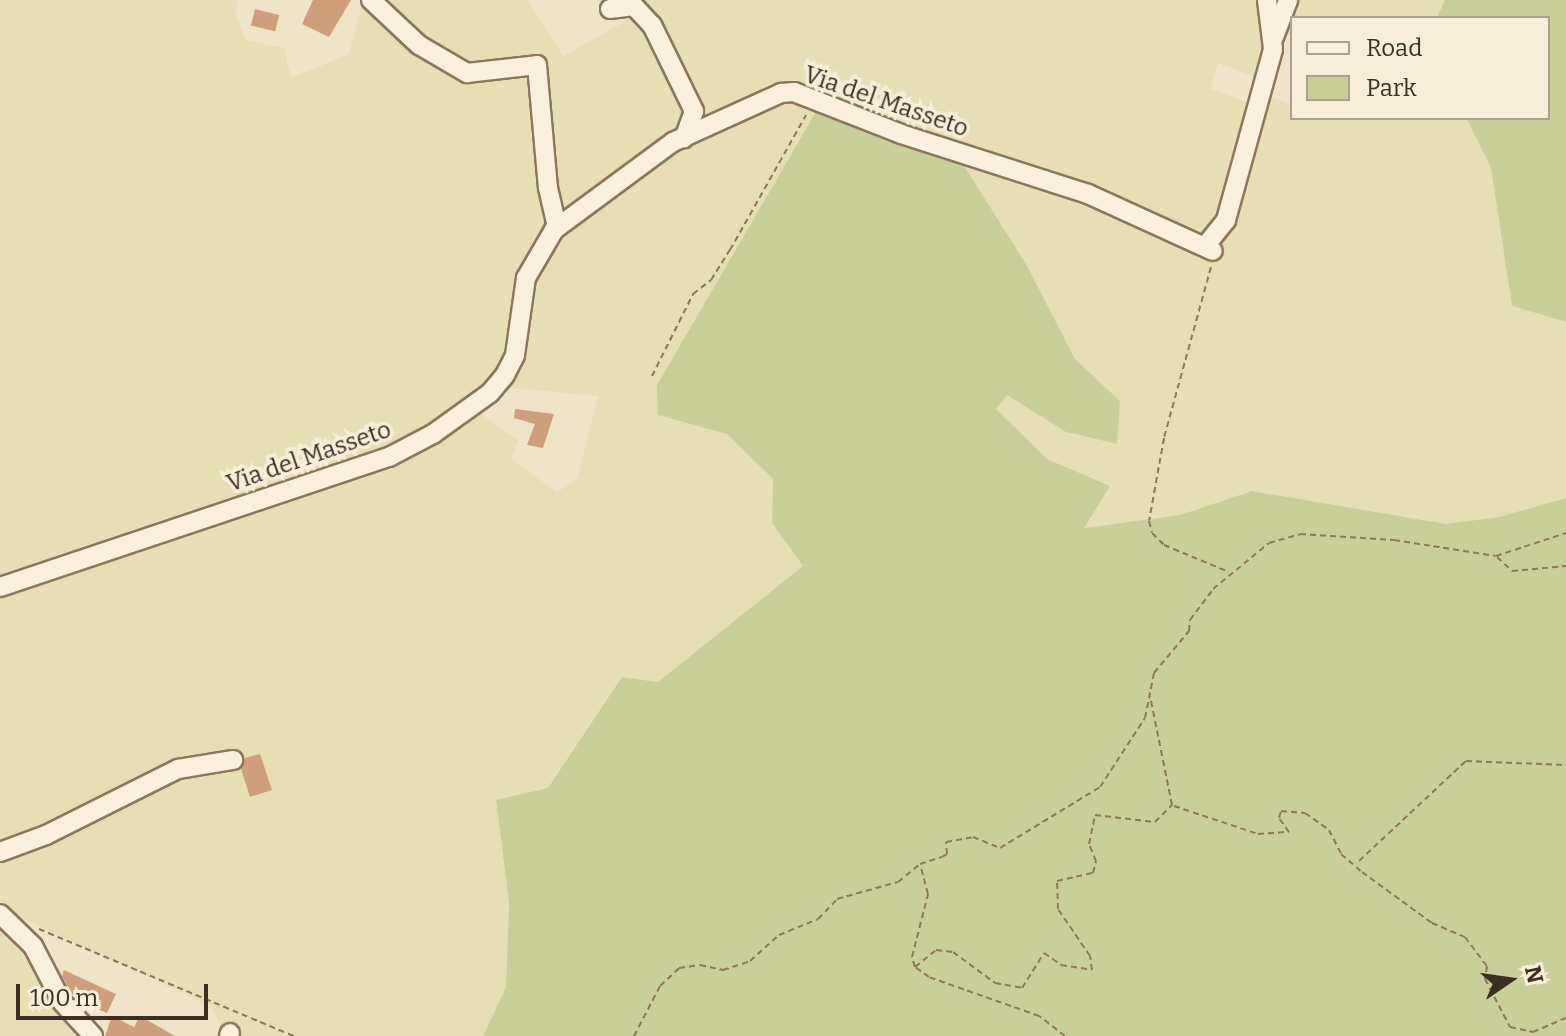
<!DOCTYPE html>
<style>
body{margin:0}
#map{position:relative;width:1566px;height:1036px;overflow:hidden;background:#f0e4c8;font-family:Bitter,serif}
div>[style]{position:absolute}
.farmland>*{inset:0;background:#e6deb5}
.green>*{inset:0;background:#c9cf9b}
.building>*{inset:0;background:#cf9f7d;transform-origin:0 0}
.path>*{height:2px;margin-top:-1px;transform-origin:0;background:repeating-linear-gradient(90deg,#8d765c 0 6px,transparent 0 10px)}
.roads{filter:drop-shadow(2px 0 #8d765c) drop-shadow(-2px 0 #8d765c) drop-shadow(0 2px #8d765c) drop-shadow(0 -2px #8d765c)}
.minor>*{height:18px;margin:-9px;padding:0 9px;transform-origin:9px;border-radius:9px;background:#faf1dc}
span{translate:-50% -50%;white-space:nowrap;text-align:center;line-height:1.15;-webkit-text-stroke:7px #f7eed8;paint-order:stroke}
.street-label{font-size:24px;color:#3d2e20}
.legend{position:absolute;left:1290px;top:16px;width:260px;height:104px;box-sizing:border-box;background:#f7eed8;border:2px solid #ada18e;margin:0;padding:10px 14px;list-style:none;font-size:24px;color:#3d2e20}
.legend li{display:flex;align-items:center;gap:16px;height:40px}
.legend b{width:40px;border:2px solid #ada18e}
.north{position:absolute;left:1470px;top:940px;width:80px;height:80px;-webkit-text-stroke:6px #f7eed8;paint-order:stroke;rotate:77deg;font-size:22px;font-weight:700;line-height:32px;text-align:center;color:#3d2e20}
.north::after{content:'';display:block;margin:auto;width:28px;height:36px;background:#3d2e20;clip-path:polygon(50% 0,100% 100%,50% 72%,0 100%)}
.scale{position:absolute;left:16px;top:984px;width:192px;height:36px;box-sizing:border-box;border:4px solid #3d2e20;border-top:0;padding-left:10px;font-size:24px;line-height:28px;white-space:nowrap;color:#3d2e20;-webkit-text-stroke:6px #f7eed8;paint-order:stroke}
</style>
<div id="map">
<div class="farmland">
<div style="clip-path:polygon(0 0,238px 0,235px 11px,245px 40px,284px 48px,291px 78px,349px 54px,363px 0,528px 0,563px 56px,645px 10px,640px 0,1257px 0,1267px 50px,1259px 79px,1218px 63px,1211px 89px,1263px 108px,1267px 95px,1289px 104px,1292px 92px,1292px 118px,1466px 118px,1491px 168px,1512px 306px,1566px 322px,1566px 498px,1499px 517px,1446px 524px,1252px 491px,1180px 515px,1083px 528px,1109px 486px,1047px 459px,996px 409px,1007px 395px,1066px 432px,1117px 444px,1120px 401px,1075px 359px,1026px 264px,961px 161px,817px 110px,657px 385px,658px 415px,727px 434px,773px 480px,772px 523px,803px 566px,658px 682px,622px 677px,548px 789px,496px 801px,509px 903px,506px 987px,483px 1036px,228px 1036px,209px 1005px,0 908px,0 589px,396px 460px,476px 411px,518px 440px,511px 459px,557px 492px,577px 479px,598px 396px,504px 387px,521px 346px,531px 285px,556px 236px,671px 151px,782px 101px,816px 110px,820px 95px,796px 83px,662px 143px,553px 229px,525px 278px,513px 355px,504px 374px,490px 392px,432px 433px,388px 456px,0 585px)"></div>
<div style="clip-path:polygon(1289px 0,1445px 0,1437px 18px,1292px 18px,1292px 35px,1279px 32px)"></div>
<div style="clip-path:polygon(0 922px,28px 947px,84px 1036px,0 1036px)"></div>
</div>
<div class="green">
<div style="clip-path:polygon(1445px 0,1566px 0,1566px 322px,1512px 306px,1491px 168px,1466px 118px,1548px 118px,1548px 18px,1437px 18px)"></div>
<div style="clip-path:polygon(817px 110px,961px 161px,1026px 264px,1075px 359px,1120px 401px,1117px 444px,1066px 432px,1007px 395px,996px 409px,1047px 459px,1110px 486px,1084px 528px,1180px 515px,1252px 491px,1446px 524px,1499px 517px,1566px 498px,1566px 1036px,483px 1036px,506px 987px,509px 903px,496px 800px,548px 788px,622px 677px,658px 682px,803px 566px,772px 523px,773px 479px,727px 434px,658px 415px,657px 385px)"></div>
</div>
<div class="building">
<div style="clip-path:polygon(313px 0,351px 0,329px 37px,302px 24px)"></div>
<div style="left:255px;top:9px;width:25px;height:17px;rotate:14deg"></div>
<div style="clip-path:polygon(515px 409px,554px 414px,543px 448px,527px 445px,535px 424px,514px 418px)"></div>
<div style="clip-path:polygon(260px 754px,272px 790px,250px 797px,241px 769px,245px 758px)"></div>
<div style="clip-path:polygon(64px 970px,116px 994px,107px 1013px,75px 999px,62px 976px)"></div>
<div style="clip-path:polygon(112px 1016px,134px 1027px,140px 1016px,175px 1036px,105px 1036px)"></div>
</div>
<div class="path">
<div style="left:1211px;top:267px;width:177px;rotate:105.4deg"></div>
<div style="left:1164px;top:438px;width:84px;rotate:100.2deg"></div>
<div style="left:1149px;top:521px;width:12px;rotate:76deg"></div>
<div style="left:1152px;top:533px;width:17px;rotate:45deg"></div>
<div style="left:1164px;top:545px;width:70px;rotate:22.6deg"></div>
<div style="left:652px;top:376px;width:92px;rotate:-63.4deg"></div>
<div style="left:693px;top:294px;width:23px;rotate:-38deg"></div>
<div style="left:711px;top:280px;width:36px;rotate:-58deg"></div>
<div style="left:730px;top:250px;width:155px;rotate:-60.6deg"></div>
<div style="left:1497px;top:557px;width:21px;rotate:43deg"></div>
<div style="left:1512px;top:571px;width:54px;rotate:-5.3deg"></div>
<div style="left:1174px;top:806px;width:89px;rotate:18.4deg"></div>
<div style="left:1258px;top:834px;width:31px;rotate:-4deg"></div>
<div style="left:1289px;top:832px;width:17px;rotate:-126deg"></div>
<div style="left:1279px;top:818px;width:7px;rotate:-74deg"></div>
<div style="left:1281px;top:811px;width:24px;rotate:5deg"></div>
<div style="left:1305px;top:813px;width:29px;rotate:35deg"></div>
<div style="left:1329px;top:830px;width:27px;rotate:63deg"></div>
<div style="left:1341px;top:854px;width:28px;rotate:41deg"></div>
<div style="left:1362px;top:872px;width:87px;rotate:36.1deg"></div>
<div style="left:1432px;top:923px;width:36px;rotate:23deg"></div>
<div style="left:1465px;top:937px;width:36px;rotate:53deg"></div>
<div style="left:1487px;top:966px;width:13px;rotate:99deg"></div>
<div style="left:1485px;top:979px;width:54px;rotate:62.5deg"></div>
<div style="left:1510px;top:1027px;width:24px;rotate:12deg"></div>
<div style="left:1533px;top:1032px;width:36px;rotate:-23deg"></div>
<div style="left:1359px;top:861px;width:146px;rotate:-43.1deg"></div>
<div style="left:1466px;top:761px;width:100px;rotate:2.3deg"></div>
<div style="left:39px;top:929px;width:276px;rotate:22.8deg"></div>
<div style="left:915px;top:967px;width:10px;rotate:-107deg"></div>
<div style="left:912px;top:957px;width:65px;rotate:-75.7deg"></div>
<div style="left:928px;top:894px;width:30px;rotate:-105deg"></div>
<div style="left:634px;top:1036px;width:56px;rotate:-62.5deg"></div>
<div style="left:660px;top:986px;width:26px;rotate:-43deg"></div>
<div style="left:679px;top:968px;width:21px;rotate:-8deg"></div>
<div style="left:700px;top:965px;width:24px;rotate:12deg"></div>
<div style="left:723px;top:970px;width:28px;rotate:-18deg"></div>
<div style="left:750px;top:961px;width:39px;rotate:-42deg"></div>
<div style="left:779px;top:935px;width:42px;rotate:-22.3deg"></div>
<div style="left:818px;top:919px;width:28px;rotate:-46deg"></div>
<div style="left:837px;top:899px;width:63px;rotate:-15.6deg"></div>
<div style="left:898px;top:882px;width:28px;rotate:-39deg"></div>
<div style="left:920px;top:864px;width:23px;rotate:-18deg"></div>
<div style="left:942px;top:857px;width:6px;rotate:-31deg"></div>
<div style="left:947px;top:854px;width:12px;rotate:-95deg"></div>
<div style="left:946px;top:842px;width:27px;rotate:-10deg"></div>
<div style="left:973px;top:837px;width:29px;rotate:22deg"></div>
<div style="left:1000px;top:848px;width:117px;rotate:-31.4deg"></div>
<div style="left:1100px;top:787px;width:82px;rotate:-56.9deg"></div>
<div style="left:1145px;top:718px;width:46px;rotate:-78.7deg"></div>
<div style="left:1154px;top:673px;width:55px;rotate:-50.2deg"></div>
<div style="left:1189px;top:631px;width:11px;rotate:-85deg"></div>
<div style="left:1190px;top:620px;width:39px;rotate:-53deg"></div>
<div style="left:1213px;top:589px;width:72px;rotate:-39.4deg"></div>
<div style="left:1269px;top:543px;width:32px;rotate:-16deg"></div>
<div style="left:1300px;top:534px;width:94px;rotate:3.7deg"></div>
<div style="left:1394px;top:540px;width:103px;rotate:8.9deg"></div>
<div style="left:1496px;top:556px;width:74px;rotate:-18.2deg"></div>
<div style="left:1065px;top:1036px;width:33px;rotate:-142deg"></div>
<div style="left:1039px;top:1016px;width:117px;rotate:-160.5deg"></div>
<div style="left:929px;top:977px;width:17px;rotate:-144deg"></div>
<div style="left:915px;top:967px;width:27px;rotate:-39deg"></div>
<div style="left:936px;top:950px;width:17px;rotate:7deg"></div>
<div style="left:953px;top:952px;width:52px;rotate:36.4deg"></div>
<div style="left:995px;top:983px;width:27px;rotate:10deg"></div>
<div style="left:1022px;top:988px;width:41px;rotate:-57.8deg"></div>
<div style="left:1044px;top:953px;width:21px;rotate:35deg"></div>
<div style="left:1061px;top:965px;width:31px;rotate:9deg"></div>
<div style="left:1092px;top:970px;width:14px;rotate:-98deg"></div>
<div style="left:1090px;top:956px;width:57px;rotate:-124.2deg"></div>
<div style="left:1058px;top:909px;width:28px;rotate:-92deg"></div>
<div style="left:1057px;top:881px;width:37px;rotate:-13deg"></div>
<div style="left:1093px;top:873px;width:12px;rotate:-76deg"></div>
<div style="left:1096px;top:861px;width:18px;rotate:-112deg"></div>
<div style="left:1089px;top:844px;width:30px;rotate:-78deg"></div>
<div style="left:1095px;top:815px;width:60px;rotate:6.7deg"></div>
<div style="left:1155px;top:822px;width:24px;rotate:-45deg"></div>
<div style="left:1172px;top:805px;width:111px;rotate:-101.4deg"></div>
</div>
<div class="roads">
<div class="minor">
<div style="left:371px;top:0;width:66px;rotate:43.2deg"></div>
<div style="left:419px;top:45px;width:56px;rotate:30.3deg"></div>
<div style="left:467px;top:73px;width:70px;rotate:-6.5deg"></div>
<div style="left:537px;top:65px;width:123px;rotate:84.9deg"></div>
<div style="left:548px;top:188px;width:40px;rotate:77deg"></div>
<div style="left:610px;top:9px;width:24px;rotate:-7deg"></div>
<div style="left:634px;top:6px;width:26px;rotate:47deg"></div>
<div style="left:652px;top:25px;width:96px;rotate:64deg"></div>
<div style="left:694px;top:111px;width:29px;rotate:110deg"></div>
<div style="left:1274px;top:37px;width:40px;rotate:-69deg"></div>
<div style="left:1206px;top:245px;width:32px;rotate:-51deg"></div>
<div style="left:1226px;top:220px;width:177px;rotate:-74.6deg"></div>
<div style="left:1273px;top:49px;width:49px;rotate:-97deg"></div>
<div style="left:0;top:587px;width:410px;rotate:-18.5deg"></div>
<div style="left:389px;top:457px;width:50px;rotate:-27.6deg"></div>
<div style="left:433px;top:434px;width:70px;rotate:-35.7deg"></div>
<div style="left:490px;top:393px;width:23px;rotate:-50deg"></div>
<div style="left:505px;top:375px;width:22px;rotate:-63deg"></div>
<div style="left:515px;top:355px;width:78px;rotate:-81.9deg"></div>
<div style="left:526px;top:278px;width:56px;rotate:-59.7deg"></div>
<div style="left:554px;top:230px;width:148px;rotate:-36.5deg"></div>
<div style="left:673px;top:142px;width:119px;rotate:-24.4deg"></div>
<div style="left:781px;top:93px;width:13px;rotate:-4deg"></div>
<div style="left:794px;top:92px;width:115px;rotate:21.4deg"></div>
<div style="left:901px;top:134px;width:196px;rotate:17.8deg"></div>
<div style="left:1088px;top:194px;width:137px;rotate:24.5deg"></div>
<div style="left:0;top:852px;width:49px;rotate:-20.3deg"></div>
<div style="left:46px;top:835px;width:148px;rotate:-26.6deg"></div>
<div style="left:178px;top:769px;width:56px;rotate:-9.3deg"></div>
<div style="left:0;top:914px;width:46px;rotate:44.1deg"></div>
<div style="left:33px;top:946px;width:63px;rotate:62.6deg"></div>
<div style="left:62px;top:1002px;width:46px;rotate:47.6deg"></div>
<div style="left:229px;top:1036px;width:3px;rotate:-72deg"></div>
</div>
</div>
<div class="street-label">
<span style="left:886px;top:102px;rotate:19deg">Via del Masseto</span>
<span style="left:309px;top:457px;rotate:-19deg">Via del Masseto</span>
</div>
<ul class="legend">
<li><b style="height:10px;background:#faf1dc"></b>Road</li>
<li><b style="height:22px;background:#c9cf9b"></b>Park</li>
</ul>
<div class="north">N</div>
<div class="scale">100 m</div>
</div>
